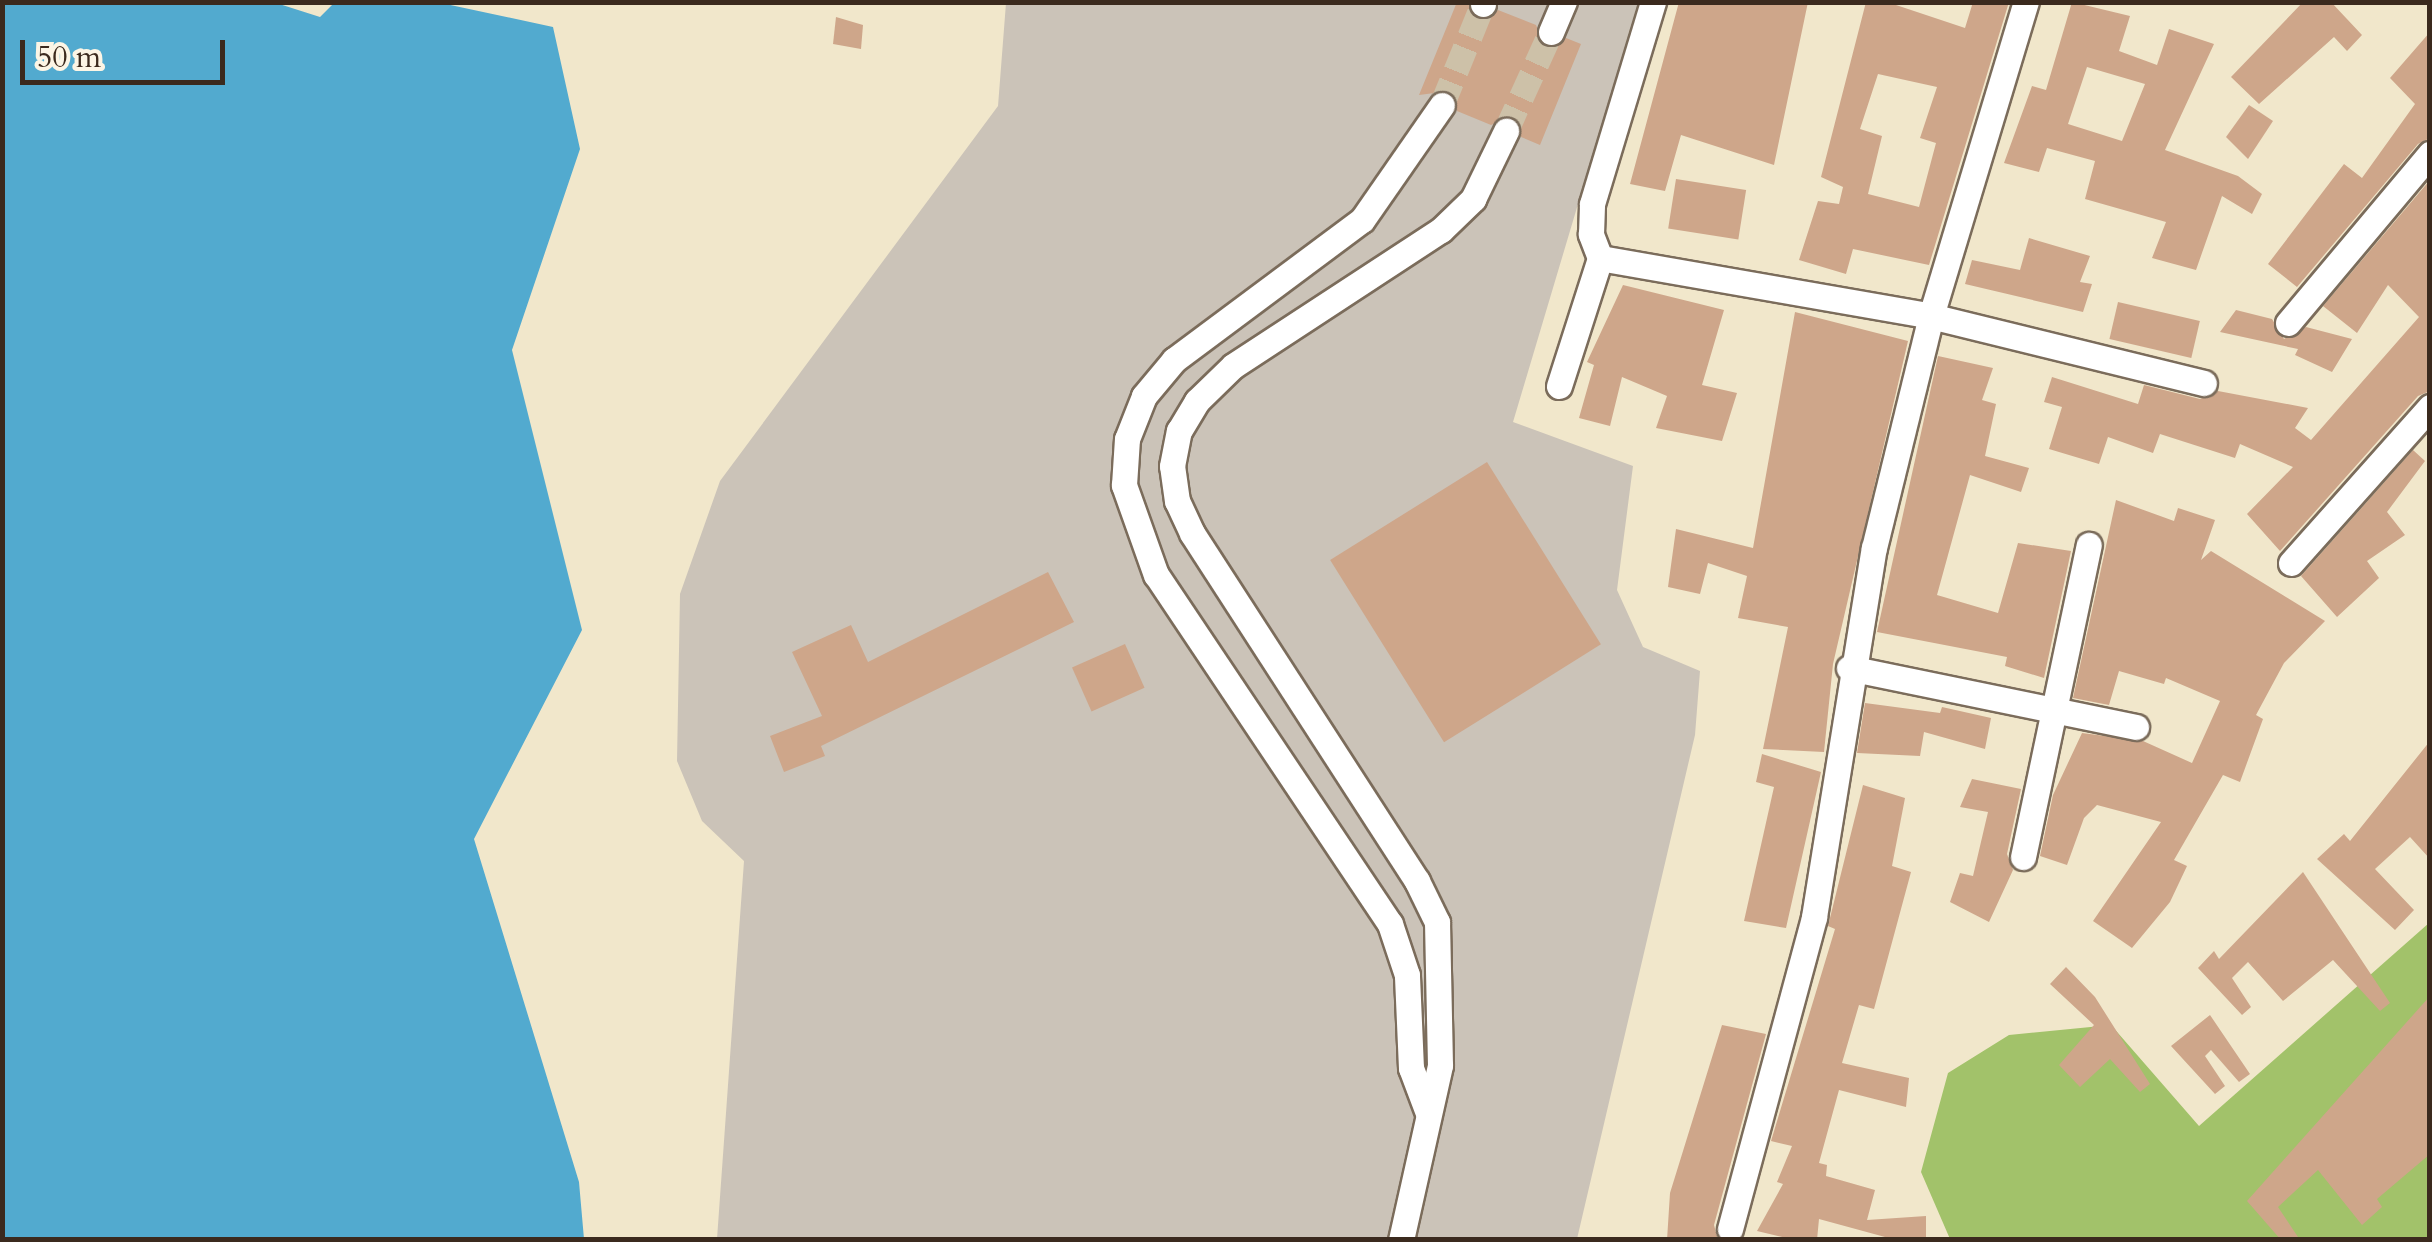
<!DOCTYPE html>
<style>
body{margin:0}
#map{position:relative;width:2432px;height:1242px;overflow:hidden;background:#f1e7cb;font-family:Cardo,serif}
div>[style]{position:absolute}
.industrial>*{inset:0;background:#cbc3b8}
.green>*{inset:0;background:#a2c26a}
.water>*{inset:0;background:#52aacf}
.building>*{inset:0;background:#cea68a;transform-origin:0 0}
.minor-tunnel>*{height:25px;margin-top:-12.5px;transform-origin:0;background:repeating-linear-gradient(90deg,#cdc1a8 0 25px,transparent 0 37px)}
.roads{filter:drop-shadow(2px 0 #7b6c5b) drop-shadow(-2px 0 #7b6c5b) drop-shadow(0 2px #7b6c5b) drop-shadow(0 -2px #7b6c5b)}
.minor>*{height:25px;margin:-12.5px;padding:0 12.5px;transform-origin:12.5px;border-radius:12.5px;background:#fff}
span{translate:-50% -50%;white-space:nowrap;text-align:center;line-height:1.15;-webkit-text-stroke:8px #fcf5e5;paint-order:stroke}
.frame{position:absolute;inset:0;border:5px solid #3b2a1e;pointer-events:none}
.scale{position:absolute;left:20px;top:40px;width:205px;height:45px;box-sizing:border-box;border:5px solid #3b2a1e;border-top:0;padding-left:12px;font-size:30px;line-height:35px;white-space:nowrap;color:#3b2a1e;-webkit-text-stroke:8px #fcf5e5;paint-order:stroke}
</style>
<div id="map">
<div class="industrial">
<div style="clip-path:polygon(1006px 3px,1638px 3px,1513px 422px,1633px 466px,1617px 590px,1643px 647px,1700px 671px,1695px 735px,1577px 1239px,717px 1239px,744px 861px,702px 821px,677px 761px,680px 594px,720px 481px,998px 106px)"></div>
</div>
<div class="green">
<div style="clip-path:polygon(2429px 923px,2429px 1239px,1950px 1239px,1921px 1172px,1948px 1073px,2009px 1035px,2111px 1025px,2199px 1126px)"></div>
</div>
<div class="water">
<div style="clip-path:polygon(273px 2px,320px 17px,334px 3px,441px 3px,553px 27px,580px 149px,512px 350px,582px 630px,474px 839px,579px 1182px,584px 1239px,3px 1239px,3px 3px)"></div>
</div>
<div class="building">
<div style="clip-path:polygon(1457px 2px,1467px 2px,1476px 18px,1490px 18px,1498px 10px,1536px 25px,1545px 47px,1566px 38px,1581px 44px,1540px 145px,1521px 137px,1512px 116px,1491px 125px,1457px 111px,1450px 91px,1419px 95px)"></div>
<div style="clip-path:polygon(1679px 2px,1808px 2px,1774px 165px,1681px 135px,1665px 191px,1630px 184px)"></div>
<div style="clip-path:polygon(evenodd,1866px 2px,1887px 2px,1965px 28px,1973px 2px,2009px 2px,1929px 265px,1853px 249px,1846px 274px,1799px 260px,1818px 201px,1839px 204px,1843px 187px,1821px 177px,1866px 2px,1878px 74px,1937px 87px,1920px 138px,1936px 143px,1919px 207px,1868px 194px,1882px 136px,1860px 129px,1878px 74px)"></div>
<div style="clip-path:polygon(evenodd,2072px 2px,2130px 16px,2119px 51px,2157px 65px,2169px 29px,2214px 44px,2165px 150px,2238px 176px,2262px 194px,2252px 214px,2222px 196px,2196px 270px,2152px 258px,2166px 222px,2085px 199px,2095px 161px,2047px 148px,2039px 172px,2004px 163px,2032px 86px,2046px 90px,2072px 2px,2087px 67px,2145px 84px,2122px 141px,2068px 124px,2087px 67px)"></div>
<div style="clip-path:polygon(2303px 2px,2331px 2px,2362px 35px,2347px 51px,2334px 37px,2259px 104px,2231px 77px)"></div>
<div style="clip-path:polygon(836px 17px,863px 25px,861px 49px,833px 44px)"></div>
<div style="clip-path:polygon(2430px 32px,2430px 138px,2418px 144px,2297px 287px,2268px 264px,2344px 164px,2362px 178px,2415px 104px,2390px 78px)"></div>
<div style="clip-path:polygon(2249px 105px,2273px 121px,2248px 159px,2226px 137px)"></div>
<div style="left:1676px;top:179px;width:71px;height:50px;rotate:9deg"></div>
<div style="clip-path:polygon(2430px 180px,2430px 391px,2418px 396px,2280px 551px,2247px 514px,2293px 467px,2240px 444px,2235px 458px,2160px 434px,2153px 453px,2108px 437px,2099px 464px,2049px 449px,2062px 407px,2044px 402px,2052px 377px,2138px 404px,2144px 385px,2200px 399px,2218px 391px,2308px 408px,2295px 428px,2311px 440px,2419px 317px,2388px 285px,2357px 333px,2323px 306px)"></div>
<div style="clip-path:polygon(2029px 238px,2090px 256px,2080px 282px,2092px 284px,2083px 312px,1965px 284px,1972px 260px,2020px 270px)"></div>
<div style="clip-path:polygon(1623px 285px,1724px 310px,1702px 385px,1737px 393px,1722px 441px,1656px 428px,1667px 396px,1622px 377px,1610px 426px,1579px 418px,1594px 365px,1587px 362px)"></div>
<div style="left:2118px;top:302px;width:84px;height:38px;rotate:13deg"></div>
<div style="clip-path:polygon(2236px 310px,2272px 319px,2284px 339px,2306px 327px,2352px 339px,2332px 372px,2295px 355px,2298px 349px,2220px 332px)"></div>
<div style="clip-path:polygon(1795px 312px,1908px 341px,1833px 664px,1824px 752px,1763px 749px,1788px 627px,1738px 618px,1747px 576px,1708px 563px,1700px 594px,1668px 587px,1676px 529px,1753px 548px)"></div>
<div style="clip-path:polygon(1938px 356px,1993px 368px,1982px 400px,1996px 404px,1985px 456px,2029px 468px,2021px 492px,1970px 475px,1937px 595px,1998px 613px,2018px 543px,2071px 551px,2044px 678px,2005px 666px,2007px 657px,1877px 632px)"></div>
<div style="clip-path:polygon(2413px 450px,2425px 461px,2387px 512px,2405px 535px,2367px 561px,2379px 578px,2337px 617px,2301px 576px)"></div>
<div style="left:1487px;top:462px;width:215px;height:185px;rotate:58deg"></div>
<div style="clip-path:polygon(2116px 500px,2174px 521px,2178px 508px,2215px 520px,2201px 560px,2211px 551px,2325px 621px,2284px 663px,2256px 715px,2263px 719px,2240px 782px,2223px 775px,2174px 860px,2187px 866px,2170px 902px,2132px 948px,2093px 921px,2161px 822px,2097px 805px,2084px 818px,2067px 865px,2040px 856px,2053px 795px,2082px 733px,2143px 741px,2192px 763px,2220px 701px,2166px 678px,2164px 684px,2119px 671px,2109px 705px,2073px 698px)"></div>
<div style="clip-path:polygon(1048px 572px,1074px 622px,821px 746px,825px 756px,784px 772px,770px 736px,822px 716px,792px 652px,851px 625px,868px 662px)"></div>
<div style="left:1125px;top:644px;width:48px;height:58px;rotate:66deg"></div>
<div style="clip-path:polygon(1865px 703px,1940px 713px,1942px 707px,1991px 718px,1985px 749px,1924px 732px,1920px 756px,1857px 753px)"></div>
<div style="clip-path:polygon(2430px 741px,2430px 859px,2410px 837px,2375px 869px,2414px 910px,2395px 930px,2317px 859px,2344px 834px,2350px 841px)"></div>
<div style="clip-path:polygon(1762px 754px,1821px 772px,1786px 928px,1744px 921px,1774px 787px,1756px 782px)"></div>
<div style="clip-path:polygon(1972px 779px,2021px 789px,2007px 854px,2013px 870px,1989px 922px,1950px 902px,1960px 873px,1973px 876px,1988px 812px,1960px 807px)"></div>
<div style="clip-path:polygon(1863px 785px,1905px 798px,1892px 866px,1911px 872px,1874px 1009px,1859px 1005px,1842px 1063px,1909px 1078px,1906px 1107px,1839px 1090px,1819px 1163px,1827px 1165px,1826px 1176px,1875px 1190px,1867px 1220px,1926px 1216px,1926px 1240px,1896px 1240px,1819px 1219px,1817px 1240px,1795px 1240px,1757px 1231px,1783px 1184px,1777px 1182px,1792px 1146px,1771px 1141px,1835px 929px,1828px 926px)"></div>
<div style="clip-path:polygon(2303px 872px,2390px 1003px,2380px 1011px,2333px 960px,2283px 1001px,2248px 962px,2232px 978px,2251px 1007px,2242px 1015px,2198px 968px,2214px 951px,2219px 959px)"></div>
<div style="clip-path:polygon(2066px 967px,2095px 997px,2150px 1084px,2140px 1092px,2110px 1059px,2080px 1087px,2059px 1065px,2094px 1025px,2050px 984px)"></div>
<div style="clip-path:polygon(2430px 996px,2430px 1154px,2377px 1199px,2382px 1207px,2362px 1225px,2318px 1170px,2278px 1207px,2300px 1240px,2281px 1240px,2247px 1201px)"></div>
<div style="clip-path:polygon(2210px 1015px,2250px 1074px,2239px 1082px,2211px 1050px,2205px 1056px,2225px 1086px,2215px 1094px,2171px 1046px)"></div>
<div style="clip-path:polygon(1722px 1025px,1766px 1034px,1714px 1225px,1718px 1240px,1667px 1240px,1670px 1193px)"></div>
</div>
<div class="minor-tunnel">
<div style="left:1442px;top:105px;width:109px;rotate:-67.9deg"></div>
<div style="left:1506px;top:131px;width:109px;rotate:-65.6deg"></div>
</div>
<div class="roads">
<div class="minor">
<div style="left:1483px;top:4px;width:2px;rotate:-90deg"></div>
<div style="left:1551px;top:32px;width:33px;rotate:-67deg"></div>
<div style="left:1600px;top:258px;width:336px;rotate:9.9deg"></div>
<div style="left:1931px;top:316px;width:281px;rotate:13.8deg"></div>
<div style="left:2288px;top:323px;width:221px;rotate:-50deg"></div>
<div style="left:1559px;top:386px;width:134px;rotate:-72.2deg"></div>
<div style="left:1600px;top:258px;width:26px;rotate:-111deg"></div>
<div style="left:1591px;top:234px;width:30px;rotate:-88deg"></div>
<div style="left:1592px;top:204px;width:211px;rotate:-73.2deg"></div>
<div style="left:2291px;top:563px;width:209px;rotate:-48.3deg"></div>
<div style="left:1849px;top:668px;width:293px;rotate:11.6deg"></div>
<div style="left:2023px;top:857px;width:319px;rotate:-78.1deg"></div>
<div style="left:1428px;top:1113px;width:48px;rotate:-110.7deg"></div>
<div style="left:1411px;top:1068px;width:93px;rotate:-92.5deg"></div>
<div style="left:1407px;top:975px;width:54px;rotate:-108.4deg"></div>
<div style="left:1390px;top:924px;width:420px;rotate:-123.8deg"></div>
<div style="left:1156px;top:575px;width:96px;rotate:-109.6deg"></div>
<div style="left:1124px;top:485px;width:46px;rotate:-86.3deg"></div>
<div style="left:1127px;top:439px;width:46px;rotate:-68.4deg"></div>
<div style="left:1144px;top:396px;width:47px;rotate:-50.2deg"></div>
<div style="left:1174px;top:360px;width:234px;rotate:-36.7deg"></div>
<div style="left:1362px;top:220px;width:140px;rotate:-55.2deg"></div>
<div style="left:1730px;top:1229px;width:323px;rotate:-74.9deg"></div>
<div style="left:1814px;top:917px;width:374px;rotate:-80.8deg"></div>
<div style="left:1874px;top:548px;width:239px;rotate:-76.2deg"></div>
<div style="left:1931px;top:316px;width:328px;rotate:-73.2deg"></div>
<div style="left:1401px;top:1240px;width:179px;rotate:-77.4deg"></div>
<div style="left:1440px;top:1065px;width:143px;rotate:-91.2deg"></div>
<div style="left:1437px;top:922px;width:46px;rotate:-116deg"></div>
<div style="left:1417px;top:881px;width:414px;rotate:-122.9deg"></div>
<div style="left:1192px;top:533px;width:35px;rotate:-115deg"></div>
<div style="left:1177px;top:501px;width:35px;rotate:-98deg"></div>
<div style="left:1172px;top:466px;width:36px;rotate:-79deg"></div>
<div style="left:1179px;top:431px;width:35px;rotate:-59deg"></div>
<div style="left:1197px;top:401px;width:50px;rotate:-44.2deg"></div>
<div style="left:1233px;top:366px;width:249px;rotate:-33.2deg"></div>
<div style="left:1441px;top:230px;width:45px;rotate:-44.1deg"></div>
<div style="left:1473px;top:199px;width:76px;rotate:-64.1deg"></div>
</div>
</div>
<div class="frame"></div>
<div class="scale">50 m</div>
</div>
